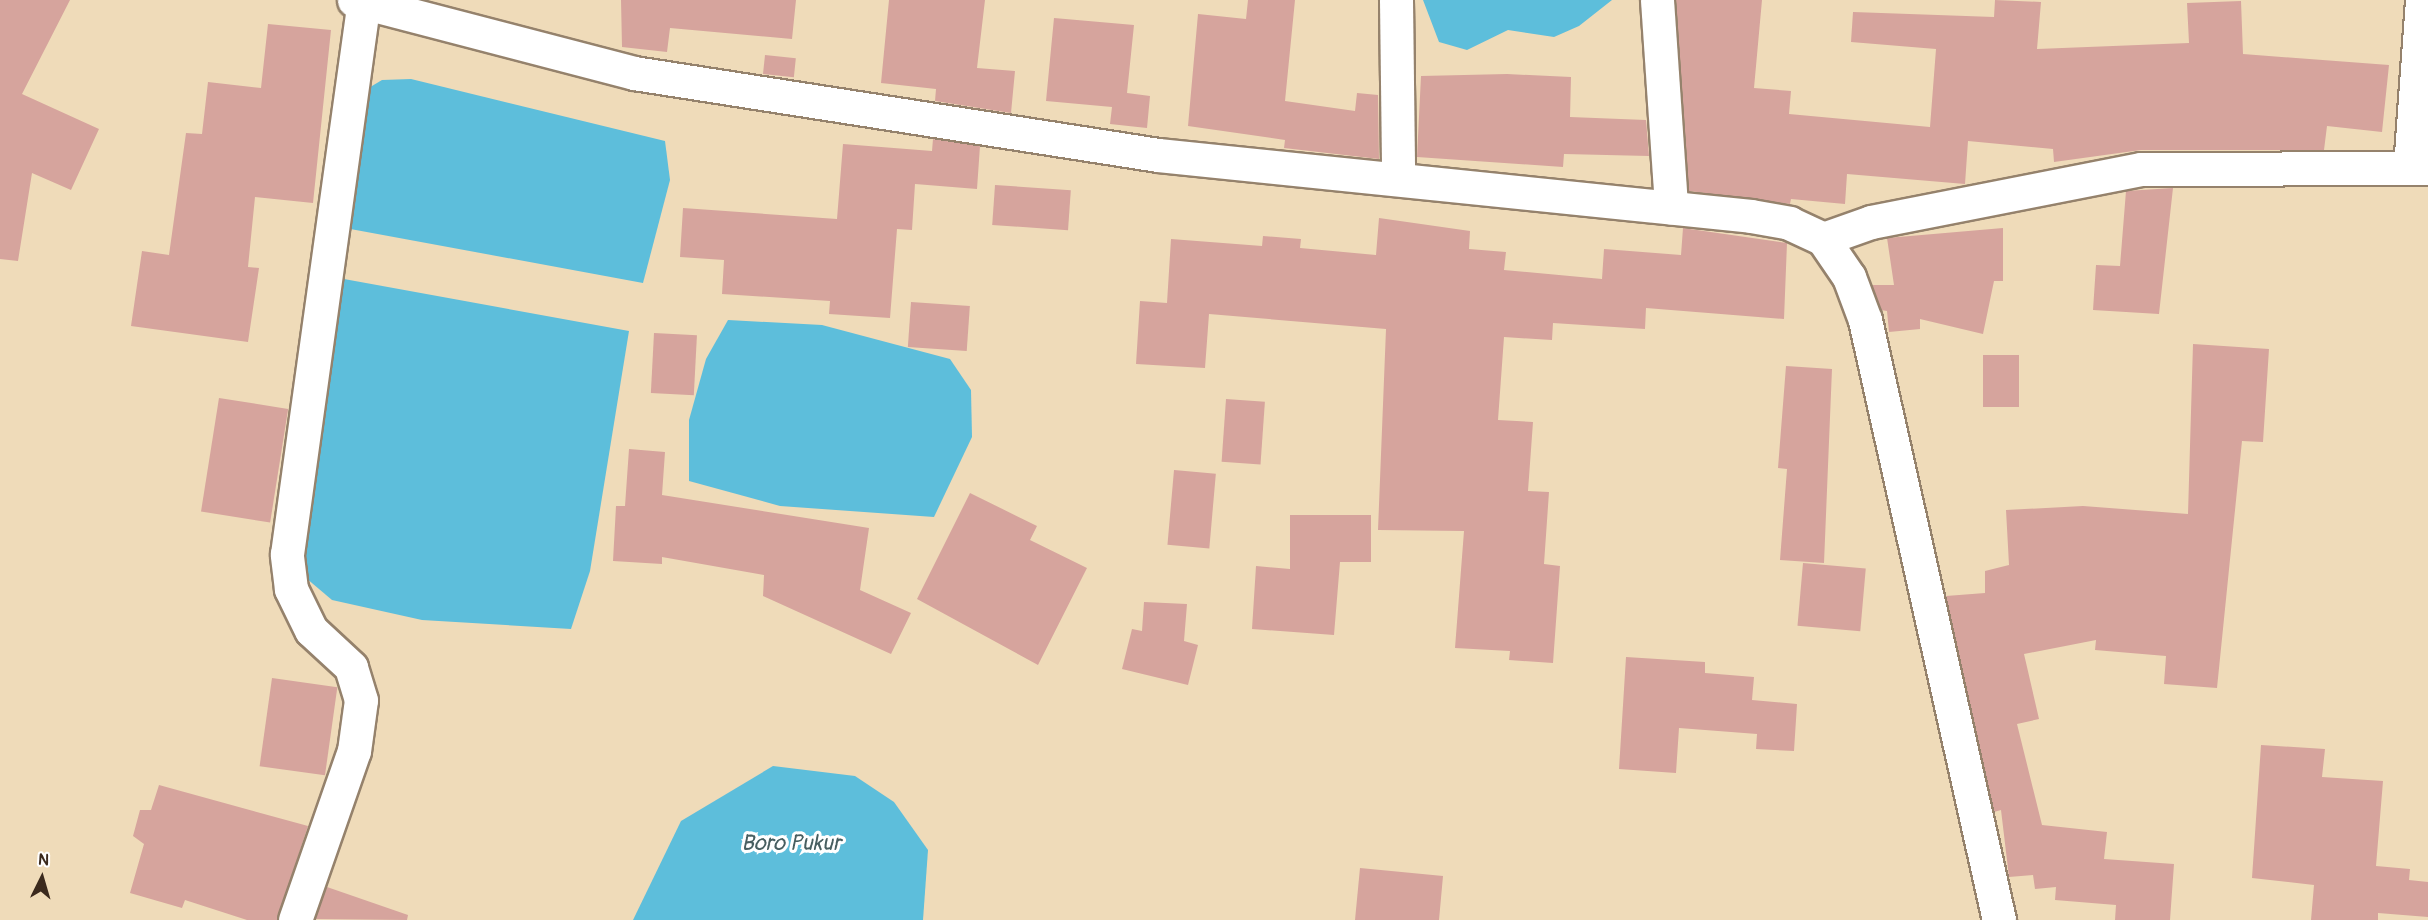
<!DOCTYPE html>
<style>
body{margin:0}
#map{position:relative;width:2428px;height:920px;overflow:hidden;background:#efdbb9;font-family:Pangolin,sans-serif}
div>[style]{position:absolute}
.water>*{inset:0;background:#5dbedb}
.building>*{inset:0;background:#d6a49d;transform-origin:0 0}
.roads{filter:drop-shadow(2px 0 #95826c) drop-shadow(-2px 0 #95826c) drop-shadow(0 2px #95826c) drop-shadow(0 -2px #95826c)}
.minor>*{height:33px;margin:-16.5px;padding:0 16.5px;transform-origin:16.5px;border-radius:16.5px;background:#fff}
.tertiary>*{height:33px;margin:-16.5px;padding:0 16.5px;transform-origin:16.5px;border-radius:16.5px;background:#fff}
span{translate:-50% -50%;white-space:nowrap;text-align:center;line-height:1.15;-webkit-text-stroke:6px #fff;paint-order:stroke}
.water-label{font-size:22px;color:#475e60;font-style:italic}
.north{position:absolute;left:12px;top:848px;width:60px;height:60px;-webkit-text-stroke:4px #fff;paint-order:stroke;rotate:5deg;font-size:16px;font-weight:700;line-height:24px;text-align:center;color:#3b2a1e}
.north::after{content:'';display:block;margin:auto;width:21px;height:27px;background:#3b2a1e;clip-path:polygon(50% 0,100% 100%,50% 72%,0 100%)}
</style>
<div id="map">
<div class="water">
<div style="clip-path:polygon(1423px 0,1612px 0,1579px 26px,1554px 37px,1508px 30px,1467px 50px,1439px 42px)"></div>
<div style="clip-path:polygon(411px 79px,665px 141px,670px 180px,643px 283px,345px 228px,357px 95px,382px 80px)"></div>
<div style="clip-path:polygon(333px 277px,629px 331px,590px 571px,571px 629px,422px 620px,332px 600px,293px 567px)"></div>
<div style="clip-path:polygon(728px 320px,822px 325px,950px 359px,971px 390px,972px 437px,934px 517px,780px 506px,689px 481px,689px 420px,706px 359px)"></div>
<div style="clip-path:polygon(773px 766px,855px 776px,894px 802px,928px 850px,923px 920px,633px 920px,681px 821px)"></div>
</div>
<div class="building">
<div style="clip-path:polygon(0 0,70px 0,22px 94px,99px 129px,71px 190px,32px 173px,18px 261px,0 259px)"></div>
<div style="clip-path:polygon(621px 0,796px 0,792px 39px,670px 28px,667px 52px,622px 47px)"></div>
<div style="clip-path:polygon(889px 0,985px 0,977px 68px,1015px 71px,1011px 113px,935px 101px,936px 89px,881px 83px)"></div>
<div style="clip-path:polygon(1248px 0,1295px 0,1285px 101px,1355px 111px,1357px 93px,1378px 95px,1379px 159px,1284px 148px,1285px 140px,1188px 126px,1198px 14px,1246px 19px)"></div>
<div style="clip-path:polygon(1676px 0,1762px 0,1754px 88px,1791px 91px,1789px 114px,1930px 127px,1936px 49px,1851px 42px,1853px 12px,1994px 17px,1995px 0,2041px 2px,2037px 49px,2189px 43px,2187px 3px,2241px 1px,2243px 54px,2389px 65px,2382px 132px,2327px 126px,2324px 150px,2141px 150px,2054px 162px,2053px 149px,1968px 141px,1965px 184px,1847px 174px,1845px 204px,1791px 199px,1790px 204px,1689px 191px)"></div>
<div style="clip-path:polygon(1054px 18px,1134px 25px,1127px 93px,1150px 96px,1147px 128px,1110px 124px,1112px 107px,1046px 101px)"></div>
<div style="clip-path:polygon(268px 24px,331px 30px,313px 203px,255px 197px,248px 267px,259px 268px,248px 342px,131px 326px,142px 251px,169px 255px,186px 133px,202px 134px,208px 82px,261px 88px)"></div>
<div style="left:765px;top:55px;width:31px;height:19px;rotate:6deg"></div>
<div style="clip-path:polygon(1507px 74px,1571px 77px,1570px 117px,1646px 120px,1649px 156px,1564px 154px,1563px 167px,1417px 157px,1421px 76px)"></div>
<div style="clip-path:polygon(933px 139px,980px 146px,977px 189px,915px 184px,912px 230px,897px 229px,890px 318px,829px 314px,830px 301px,722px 294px,724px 260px,680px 257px,683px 208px,837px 219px,843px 144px,932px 151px)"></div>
<div style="left:995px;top:185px;width:76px;height:40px;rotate:4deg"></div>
<div style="clip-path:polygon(2173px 188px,2159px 314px,2093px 310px,2096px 265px,2120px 266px,2126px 191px)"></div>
<div style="clip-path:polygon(1379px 218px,1470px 231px,1469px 249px,1506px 252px,1504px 270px,1602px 279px,1604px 249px,1681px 255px,1683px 228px,1787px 243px,1784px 319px,1646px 308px,1645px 329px,1553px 323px,1552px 340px,1504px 337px,1498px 420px,1533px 422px,1528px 491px,1549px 492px,1544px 564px,1560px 566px,1553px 663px,1509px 660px,1510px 651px,1455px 648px,1464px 531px,1378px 530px,1386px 329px,1209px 314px,1205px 368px,1136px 364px,1140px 301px,1167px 303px,1171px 239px,1262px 246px,1263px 236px,1301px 239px,1300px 248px,1376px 255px)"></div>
<div style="clip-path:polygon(2003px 228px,2003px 281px,1994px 281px,1983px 334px,1920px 319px,1920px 329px,1889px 332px,1887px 311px,1881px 310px,1872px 285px,1894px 285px,1887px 238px)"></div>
<div style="left:911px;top:302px;width:59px;height:45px;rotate:4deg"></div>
<div style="left:654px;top:333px;width:43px;height:60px;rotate:3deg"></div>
<div style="clip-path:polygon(2193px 344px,2269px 349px,2263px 442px,2242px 441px,2217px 688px,2164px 684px,2166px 656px,2095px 650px,2096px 640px,2024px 654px,2039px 719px,2017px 724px,2042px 825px,2107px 832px,2104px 859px,2174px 864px,2170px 920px,2115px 920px,2116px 905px,2055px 900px,2056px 887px,2035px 889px,2033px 875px,2009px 877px,2001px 810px,1994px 812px,1946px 596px,1985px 593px,1985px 571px,2009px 565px,2006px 510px,2083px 506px,2188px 514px)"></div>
<div style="left:2019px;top:355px;width:52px;height:36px;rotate:90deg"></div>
<div style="clip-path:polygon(1786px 366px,1832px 369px,1824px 563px,1780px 560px,1787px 469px,1778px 468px)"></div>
<div style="left:219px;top:398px;width:70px;height:115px;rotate:9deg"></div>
<div style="left:1226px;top:399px;width:39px;height:63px;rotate:4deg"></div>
<div style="clip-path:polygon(629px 449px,665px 452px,662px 495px,869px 528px,860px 590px,911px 613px,891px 654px,763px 596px,764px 575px,662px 557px,662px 564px,613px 561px,616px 506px,625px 506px)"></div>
<div style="left:1174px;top:470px;width:42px;height:75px;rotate:5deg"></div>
<div style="clip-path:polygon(970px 493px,1037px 526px,1030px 540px,1087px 568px,1038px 665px,917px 599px)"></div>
<div style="clip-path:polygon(1290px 515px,1371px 515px,1371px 562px,1340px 562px,1334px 635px,1252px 629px,1256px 566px,1290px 569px)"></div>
<div style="left:1803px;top:563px;width:63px;height:63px;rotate:5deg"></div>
<div style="clip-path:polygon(1144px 602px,1187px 604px,1184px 641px,1198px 645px,1188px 685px,1122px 669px,1132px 629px,1142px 631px)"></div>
<div style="clip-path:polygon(1626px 657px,1705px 662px,1705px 673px,1754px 677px,1752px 700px,1797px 704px,1794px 751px,1756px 749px,1757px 734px,1679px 728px,1676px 773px,1619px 769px)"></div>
<div style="left:272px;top:678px;width:66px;height:89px;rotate:8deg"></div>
<div style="clip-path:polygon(2261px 745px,2325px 749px,2322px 777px,2383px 781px,2376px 866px,2410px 869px,2409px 880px,2428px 882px,2428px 917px,2378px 913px,2378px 920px,2311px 920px,2314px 885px,2252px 878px)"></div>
<div style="clip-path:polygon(159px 785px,308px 826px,277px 920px,247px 920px,185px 900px,182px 908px,130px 893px,144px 844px,133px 836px,140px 810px,151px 810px)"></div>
<div style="clip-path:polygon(1360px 868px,1443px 876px,1439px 920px,1355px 920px)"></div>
<div style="clip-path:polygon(327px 887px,408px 915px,407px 920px,315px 919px)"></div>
</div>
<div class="roads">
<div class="minor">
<div style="left:1396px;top:0;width:176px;rotate:89.3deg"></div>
<div style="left:1657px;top:0;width:208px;rotate:86.1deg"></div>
<div style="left:2410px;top:168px;width:168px;rotate:-85.9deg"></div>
<div style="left:1823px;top:239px;width:51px;rotate:-19.5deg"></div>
<div style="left:1871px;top:222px;width:275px;rotate:-11.1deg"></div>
<div style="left:2141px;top:169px;width:287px;rotate:-0.2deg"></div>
<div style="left:295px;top:920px;width:179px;rotate:-70.8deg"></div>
<div style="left:354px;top:751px;width:51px;rotate:-82.2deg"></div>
<div style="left:361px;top:700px;width:34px;rotate:-107deg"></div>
<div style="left:351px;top:667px;width:54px;rotate:-137.2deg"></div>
<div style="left:311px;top:630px;width:46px;rotate:-116deg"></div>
<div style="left:291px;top:589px;width:35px;rotate:-97deg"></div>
<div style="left:287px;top:554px;width:559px;rotate:-82.09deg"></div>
</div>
<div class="tertiary">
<div style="left:354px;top:0;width:289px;rotate:14.6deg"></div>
<div style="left:634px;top:73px;width:530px;rotate:8.89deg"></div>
<div style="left:1158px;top:155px;width:596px;rotate:5.87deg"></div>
<div style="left:1751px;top:216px;width:39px;rotate:10deg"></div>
<div style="left:1789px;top:223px;width:38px;rotate:25deg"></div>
<div style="left:1823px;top:239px;width:46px;rotate:55.6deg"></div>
<div style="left:1849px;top:277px;width:46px;rotate:69.6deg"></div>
<div style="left:1865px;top:320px;width:615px;rotate:77.41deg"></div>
</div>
</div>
<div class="water-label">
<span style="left:791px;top:844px">Boro Pukur</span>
</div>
<div class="north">N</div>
</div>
